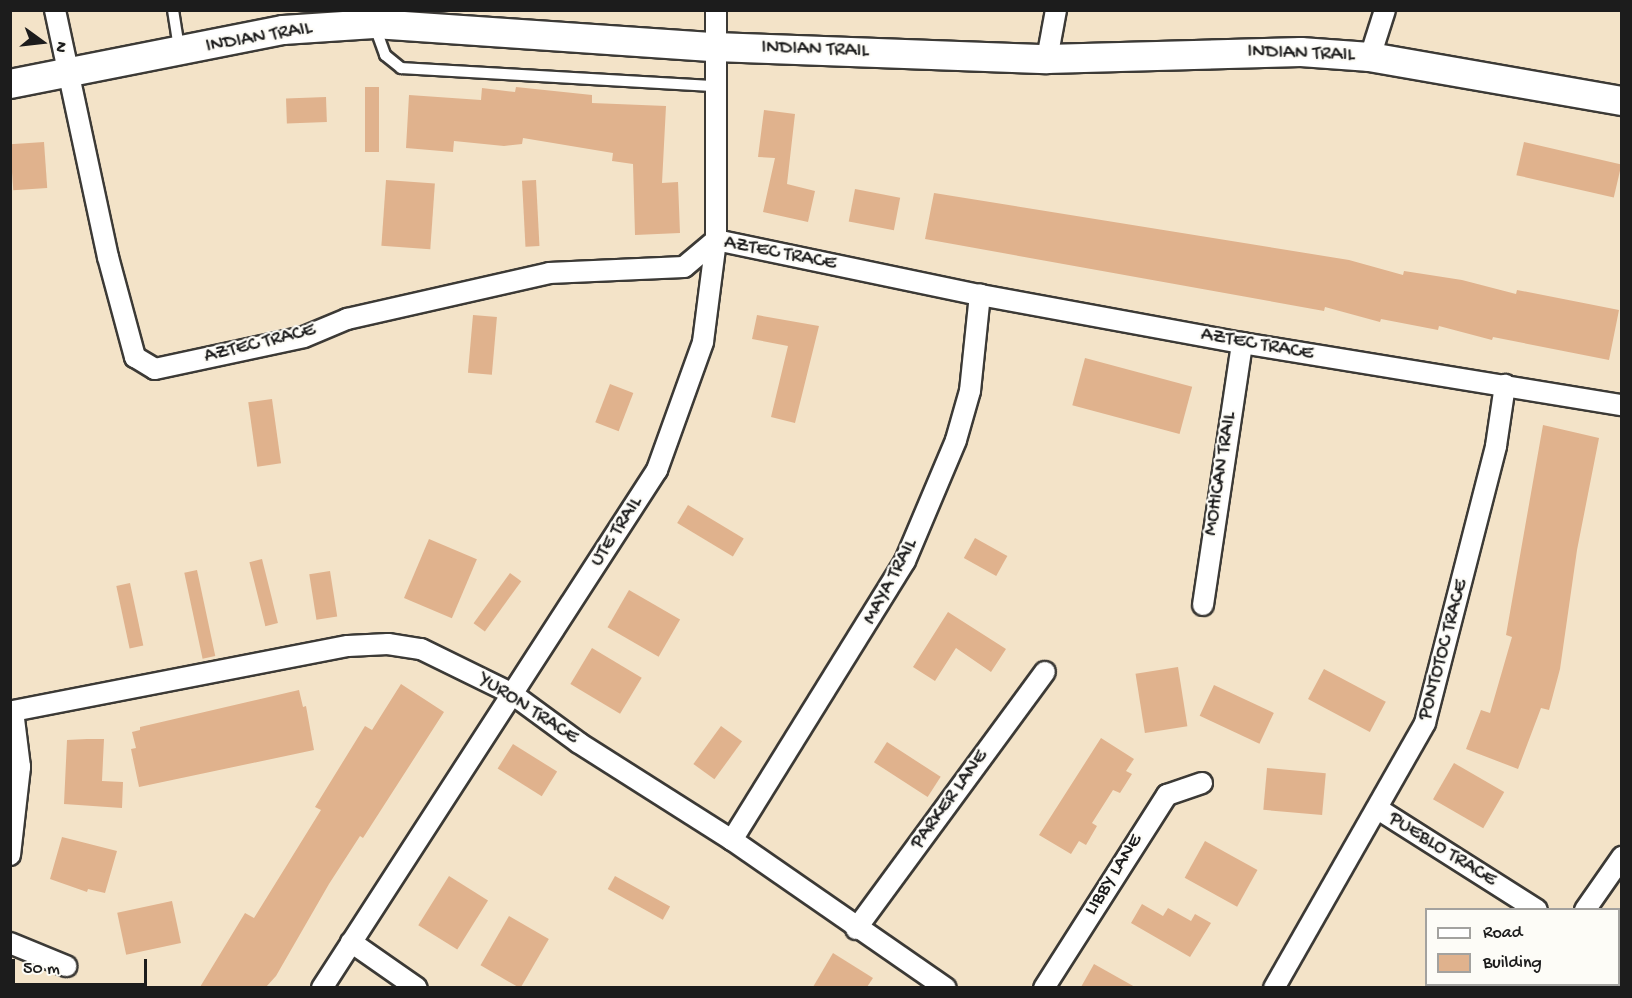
<!DOCTYPE html>
<style>
body{margin:0}
#map{position:relative;width:1632px;height:998px;overflow:hidden;background:#f3e3c8;font-family:"Gochi Hand",sans-serif}
div>[style]{position:absolute}
.building>*{inset:0;background:#e0b28d;transform-origin:0 0}
.roads{filter:drop-shadow(2px 0 #3c3a36) drop-shadow(-2px 0 #3c3a36) drop-shadow(0 2px #3c3a36) drop-shadow(0 -2px #3c3a36)}
.lane>*{height:10px;margin:-5px;padding:0 5px;transform-origin:5px;border-radius:5px;background:#fff}
.street>*{height:20px;margin:-10px;padding:0 10px;transform-origin:10px;border-radius:10px;background:#fff}
.secondary>*{height:28px;margin:-14px;padding:0 14px;transform-origin:14px;border-radius:14px;background:#fff}
span{translate:-50% -50%;white-space:nowrap;text-align:center;line-height:1.15;-webkit-text-stroke:4.5px #fdfcf7;paint-order:stroke}
.street-label{font-size:20px;color:#1c1c1c}
.frame{position:absolute;inset:0;border:12px solid #1c1c1c;pointer-events:none}
.legend{position:absolute;left:1425px;top:908px;width:195px;height:78px;box-sizing:border-box;background:#fdfcf7;border:2px solid #a3a29f;margin:0;padding:8px 10px;list-style:none;font-size:18px;color:#1c1c1c}
.legend li{display:flex;align-items:center;gap:12px;height:30px}
.legend b{width:30px;border:2px solid #a3a29f}
.north{position:absolute;left:12px;top:12px;width:60px;height:60px;-webkit-text-stroke:4px #fdfcf7;paint-order:stroke;rotate:105deg;font-size:16px;font-weight:700;line-height:24px;text-align:center;color:#1c1c1c}
.north::after{content:'';display:block;margin:auto;width:21px;height:27px;background:#1c1c1c;clip-path:polygon(50% 0,100% 100%,50% 72%,0 100%)}
.scale{position:absolute;left:12px;top:959px;width:135px;height:27px;box-sizing:border-box;border:3px solid #1c1c1c;border-top:0;padding-left:8px;font-size:18px;line-height:21px;white-space:nowrap;color:#1c1c1c;-webkit-text-stroke:4px #fdfcf7;paint-order:stroke}
</style>
<div id="map">
<div class="building">
<div style="left:365px;top:87px;width:14px;height:65px"></div>
<div style="clip-path:polygon(516px 87px,592px 95px,592px 103px,666px 106px,662px 183px,678px 182px,680px 233px,635px 235px,633px 164px,612px 161px,613px 153px,523px 138px,522px 144px,504px 146px,454px 141px,453px 152px,406px 148px,409px 95px,481px 100px,482px 88px,515px 92px)"></div>
<div style="left:326px;top:97px;width:25px;height:40px;rotate:88deg"></div>
<div style="clip-path:polygon(764px 110px,795px 114px,787px 184px,815px 191px,808px 222px,763px 212px,775px 158px,758px 157px)"></div>
<div style="left:44px;top:142px;width:46px;height:34px;rotate:86deg"></div>
<div style="left:1524px;top:142px;width:100px;height:34px;rotate:13deg"></div>
<div style="left:386px;top:180px;width:49px;height:66px;rotate:4deg"></div>
<div style="left:536px;top:180px;width:66px;height:14px;rotate:87deg"></div>
<div style="left:855px;top:189px;width:46px;height:33px;rotate:11deg"></div>
<div style="clip-path:polygon(934px 193px,1349px 260px,1403px 275px,1404px 271px,1462px 280px,1516px 294px,1517px 290px,1619px 310px,1609px 360px,1493px 337px,1492px 340px,1439px 326px,1438px 330px,1381px 319px,1380px 322px,1325px 307px,1324px 311px,925px 239px)"></div>
<div style="left:473px;top:315px;width:24px;height:58px;rotate:5deg"></div>
<div style="clip-path:polygon(757px 315px,819px 326px,795px 423px,771px 417px,788px 346px,752px 339px)"></div>
<div style="left:1085px;top:358px;width:111px;height:49px;rotate:15deg"></div>
<div style="left:610px;top:384px;width:25px;height:41px;rotate:21deg"></div>
<div style="left:272px;top:399px;width:65px;height:24px;rotate:82deg"></div>
<div style="clip-path:polygon(1543px 425px,1599px 438px,1577px 550px,1560px 669px,1549px 710px,1541px 708px,1518px 769px,1466px 749px,1481px 710px,1490px 713px,1512px 637px,1506px 635px)"></div>
<div style="left:688px;top:505px;width:65px;height:21px;rotate:31deg"></div>
<div style="left:975px;top:538px;width:37px;height:23px;rotate:29deg"></div>
<div style="left:429px;top:539px;width:52px;height:64px;rotate:23deg"></div>
<div style="left:262px;top:559px;width:66px;height:13px;rotate:76deg"></div>
<div style="left:197px;top:570px;width:88px;height:13px;rotate:78deg"></div>
<div style="left:330px;top:571px;width:46px;height:21px;rotate:81deg"></div>
<div style="left:510px;top:573px;width:14px;height:62px;rotate:36deg"></div>
<div style="left:130px;top:583px;width:64px;height:14px;rotate:78deg"></div>
<div style="left:629px;top:590px;width:59px;height:43px;rotate:30deg"></div>
<div style="clip-path:polygon(948px 612px,1006px 649px,991px 672px,956px 648px,935px 681px,913px 667px)"></div>
<div style="left:592px;top:648px;width:58px;height:42px;rotate:31deg"></div>
<div style="left:1178px;top:667px;width:60px;height:43px;rotate:81deg"></div>
<div style="left:1324px;top:669px;width:70px;height:34px;rotate:28deg"></div>
<div style="clip-path:polygon(401px 684px,444px 712px,363px 838px,360px 836px,329px 884px,276px 976px,266px 987px,200px 987px,245px 913px,254px 918px,321px 810px,315px 807px,365px 726px,372px 730px)"></div>
<div style="left:1214px;top:685px;width:66px;height:34px;rotate:25deg"></div>
<div style="clip-path:polygon(299px 690px,303px 707px,306px 706px,314px 750px,139px 787px,131px 749px,136px 748px,132px 732px,140px 730px,140px 727px)"></div>
<div style="left:721px;top:726px;width:26px;height:47px;rotate:36deg"></div>
<div style="clip-path:polygon(1101px 738px,1134px 759px,1126px 771px,1132px 774px,1120px 793px,1113px 790px,1092px 823px,1097px 826px,1086px 845px,1079px 841px,1071px 854px,1039px 835px)"></div>
<div style="clip-path:polygon(87px 739px,104px 739px,102px 781px,123px 782px,122px 808px,64px 804px,67px 740px)"></div>
<div style="left:887px;top:742px;width:64px;height:24px;rotate:33deg"></div>
<div style="left:513px;top:744px;width:52px;height:29px;rotate:32deg"></div>
<div style="left:1454px;top:763px;width:58px;height:42px;rotate:30deg"></div>
<div style="left:1267px;top:768px;width:59px;height:42px;rotate:5deg"></div>
<div style="clip-path:polygon(62px 837px,117px 851px,105px 893px,88px 889px,87px 892px,50px 879px)"></div>
<div style="left:1205px;top:841px;width:60px;height:42px;rotate:29deg"></div>
<div style="left:449px;top:876px;width:46px;height:58px;rotate:32deg"></div>
<div style="left:615px;top:876px;width:63px;height:15px;rotate:29deg"></div>
<div style="left:172px;top:901px;width:43px;height:56px;rotate:78deg"></div>
<div style="clip-path:polygon(1142px 904px,1163px 916px,1168px 908px,1191px 921px,1195px 914px,1211px 923px,1190px 957px,1131px 923px)"></div>
<div style="left:509px;top:916px;width:46px;height:57px;rotate:30deg"></div>
<div style="clip-path:polygon(833px 953px,873px 978px,867px 987px,813px 987px)"></div>
<div style="clip-path:polygon(1094px 964px,1135px 987px,1081px 987px)"></div>
</div>
<div class="roads">
<div class="lane">
<div style="left:173px;top:10px;width:39px;rotate:81deg"></div>
<div style="left:375px;top:27px;width:30px;rotate:70deg"></div>
<div style="left:385px;top:55px;width:21px;rotate:39deg"></div>
<div style="left:401px;top:68px;width:315px;rotate:3.3deg"></div>
</div>
<div class="street">
<div style="left:55px;top:10px;width:253px;rotate:77.9deg"></div>
<div style="left:108px;top:257px;width:104px;rotate:74.9deg"></div>
<div style="left:135px;top:357px;width:23px;rotate:31deg"></div>
<div style="left:155px;top:369px;width:152px;rotate:-12.1deg"></div>
<div style="left:304px;top:337px;width:47px;rotate:-22.7deg"></div>
<div style="left:347px;top:319px;width:207px;rotate:-12.8deg"></div>
<div style="left:549px;top:273px;width:135px;rotate:-2.5deg"></div>
<div style="left:684px;top:267px;width:42px;rotate:-40.2deg"></div>
<div style="left:716px;top:240px;width:270px;rotate:11.8deg"></div>
<div style="left:980px;top:295px;width:266px;rotate:10.4deg"></div>
<div style="left:1242px;top:343px;width:385px;rotate:9.3deg"></div>
<div style="left:1370px;top:57px;width:49px;rotate:-72.3deg"></div>
<div style="left:1047px;top:59px;width:50px;rotate:-79.6deg"></div>
<div style="left:1203px;top:605px;width:265px;rotate:-81.5deg"></div>
<div style="left:1378px;top:809px;width:188px;rotate:32.4deg"></div>
<div style="left:732px;top:840px;width:328px;rotate:-58.2deg"></div>
<div style="left:905px;top:561px;width:131px;rotate:-67.1deg"></div>
<div style="left:956px;top:440px;width:51px;rotate:-74.1deg"></div>
<div style="left:970px;top:391px;width:97px;rotate:-84.1deg"></div>
<div style="left:10px;top:855px;width:89px;rotate:-83.5deg"></div>
<div style="left:20px;top:767px;width:56px;rotate:-97.1deg"></div>
<div style="left:13px;top:711px;width:341px;rotate:-11deg"></div>
<div style="left:348px;top:646px;width:40px;rotate:-2.9deg"></div>
<div style="left:388px;top:644px;width:33px;rotate:9deg"></div>
<div style="left:421px;top:649px;width:100px;rotate:26.1deg"></div>
<div style="left:511px;top:693px;width:84px;rotate:36.3deg"></div>
<div style="left:579px;top:743px;width:181px;rotate:32.4deg"></div>
<div style="left:732px;top:840px;width:260px;rotate:34.7deg"></div>
<div style="left:1585px;top:910px;width:65px;rotate:-55.1deg"></div>
<div style="left:856px;top:929px;width:319px;rotate:-53.7deg"></div>
<div style="left:351px;top:942px;width:80px;rotate:34.9deg"></div>
<div style="left:10px;top:943px;width:61px;rotate:22.3deg"></div>
<div style="left:1618px;top:962px;width:4px;rotate:27deg"></div>
<div style="left:322px;top:988px;width:617px;rotate:-57.11deg"></div>
<div style="left:657px;top:470px;width:136px;rotate:-70.2deg"></div>
<div style="left:703px;top:342px;width:103px;rotate:-82.7deg"></div>
<div style="left:716px;top:240px;width:230px;rotate:-90deg"></div>
<div style="left:1044px;top:988px;width:229px;rotate:-57.5deg"></div>
<div style="left:1167px;top:795px;width:37px;rotate:-19deg"></div>
<div style="left:1274px;top:988px;width:305px;rotate:-60.3deg"></div>
<div style="left:1425px;top:723px;width:286px;rotate:-75.6deg"></div>
<div style="left:1496px;top:446px;width:62px;rotate:-81.6deg"></div>
<div style="left:1540px;top:988px;width:4px;rotate:-63deg"></div>
</div>
<div class="secondary">
<div style="left:10px;top:84px;width:278px;rotate:-11.2deg"></div>
<div style="left:283px;top:30px;width:91px;rotate:-3.8deg"></div>
<div style="left:374px;top:24px;width:342px;rotate:3.9deg"></div>
<div style="left:715px;top:47px;width:332px;rotate:2.1deg"></div>
<div style="left:1047px;top:59px;width:254px;rotate:-1.6deg"></div>
<div style="left:1301px;top:52px;width:69px;rotate:4.1deg"></div>
<div style="left:1370px;top:57px;width:256px;rotate:9.9deg"></div>
</div>
</div>
<div class="street-label">
<span style="left:259px;top:38px;rotate:-10deg">INDIAN TRAIL</span>
<span style="left:815px;top:50px;rotate:2deg">INDIAN TRAIL</span>
<span style="left:1301px;top:54px;rotate:2deg">INDIAN TRAIL</span>
<span style="left:780px;top:254px;rotate:11deg">AZTEC TRACE</span>
<span style="left:260px;top:344px;rotate:-14deg">AZTEC TRACE</span>
<span style="left:1257px;top:345px;rotate:10deg">AZTEC TRACE</span>
<span style="left:1221px;top:474px;rotate:-81deg">MOHICAN TRAIL</span>
<span style="left:617px;top:532px;rotate:-57deg">UTE TRAIL</span>
<span style="left:891px;top:582px;rotate:-62deg">MAYA TRAIL</span>
<span style="left:1444px;top:650px;rotate:-75deg">PONTOTOC TRACE</span>
<span style="left:528px;top:709px;rotate:33deg">YURON TRACE</span>
<span style="left:950px;top:800px;rotate:-54deg">PARKER LANE</span>
<span style="left:1442px;top:850px;rotate:32deg">PUEBLO TRACE</span>
<span style="left:1114px;top:875px;rotate:-58deg">LIBBY LANE</span>
</div>
<div class="frame"></div>
<ul class="legend">
<li><b style="height:8px;background:#fff"></b>Road</li>
<li><b style="height:16px;background:#e0b28d"></b>Building</li>
</ul>
<div class="north">N</div>
<div class="scale">50 m</div>
</div>
